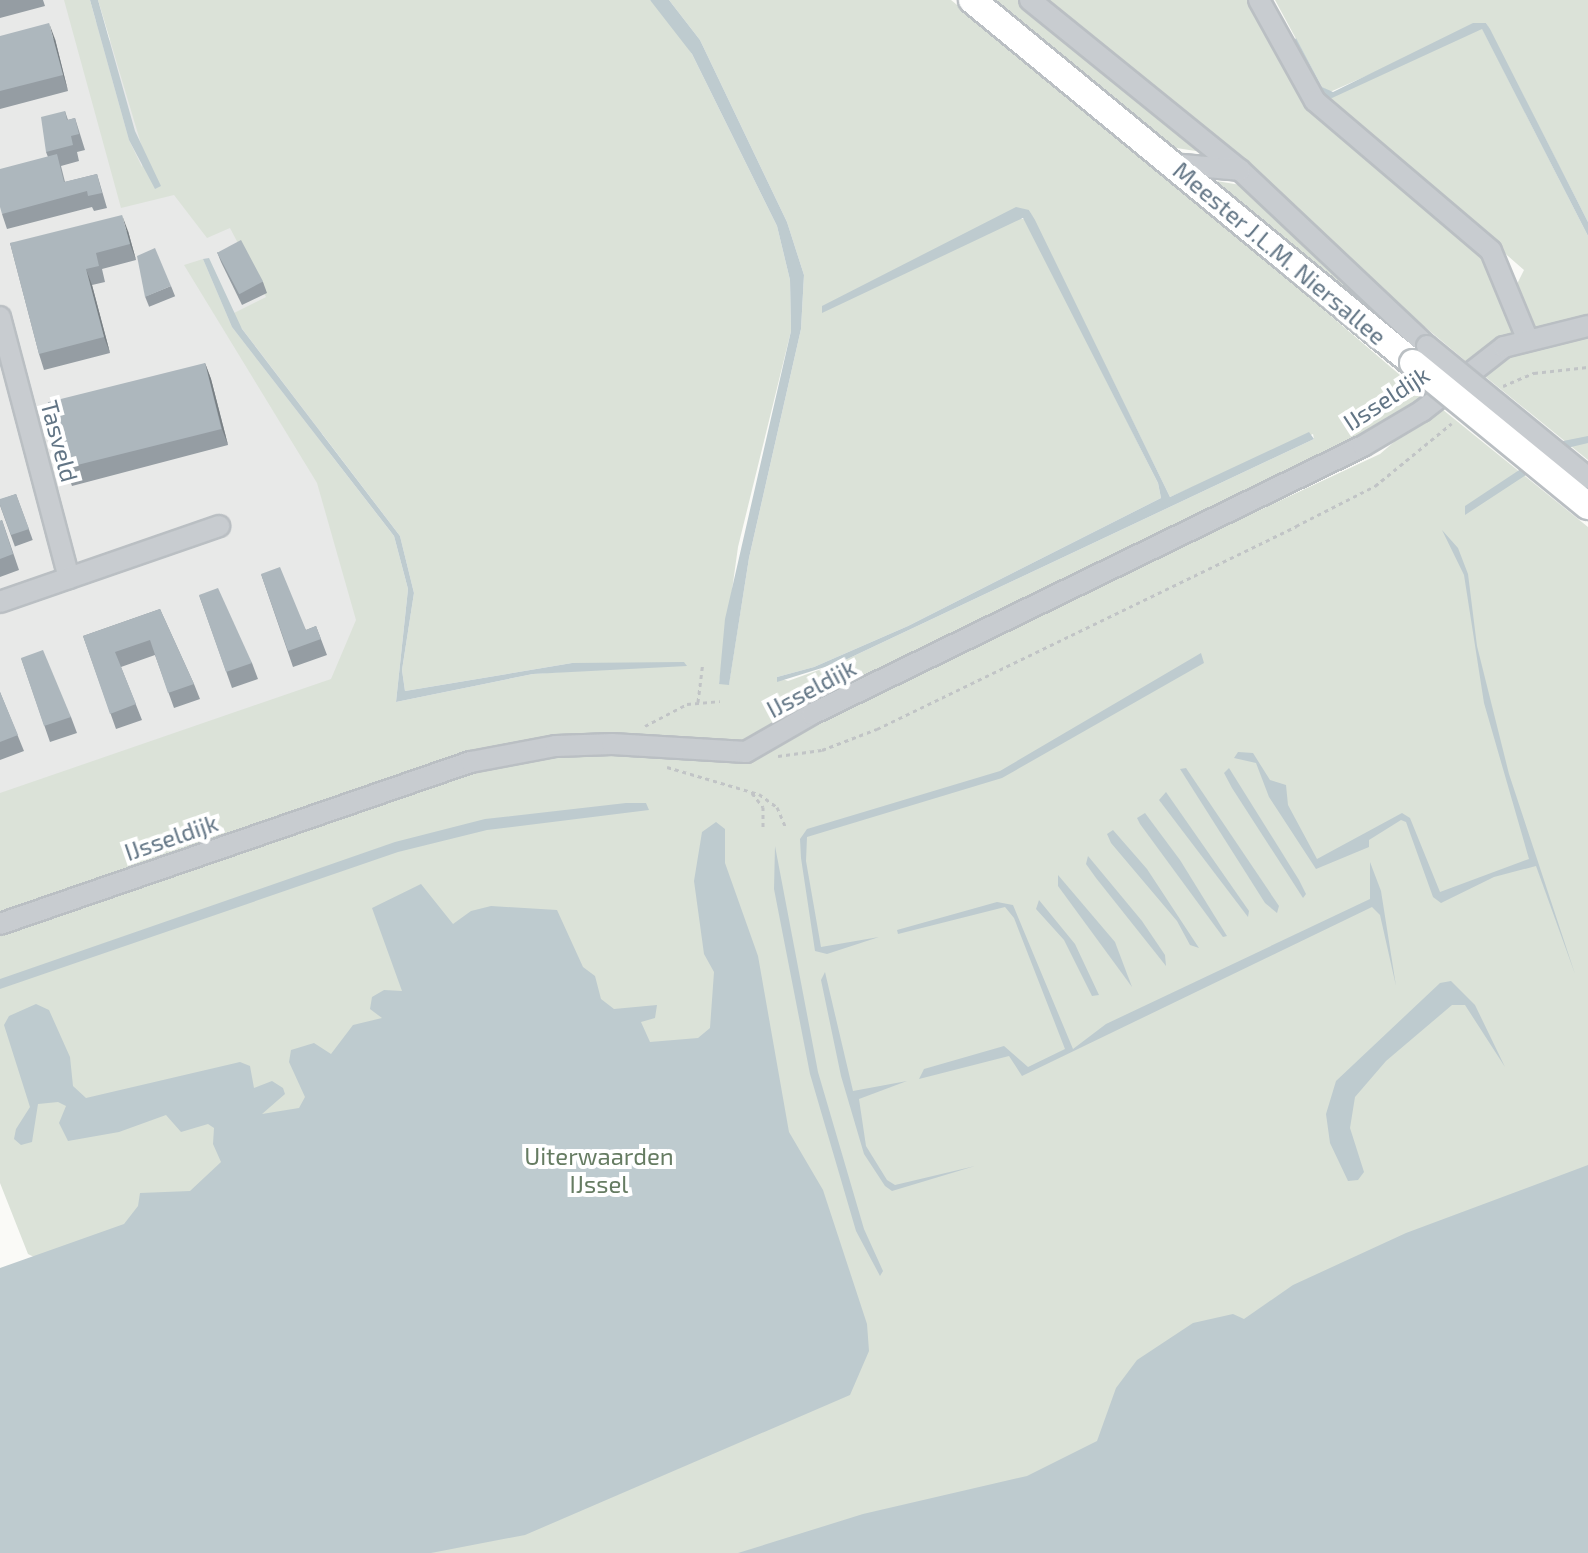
<!DOCTYPE html>
<style>
body{margin:0}
#map{position:relative;width:1588px;height:1553px;overflow:hidden;background:#fafaf7;font-family:"Exo 2",sans-serif}
div>[style]{position:absolute}
.built>*{inset:0;background:#e8e9e8}
.green>*{inset:0;background:#dbe2d8}
.water>*{inset:0;background:#becbcf}
.path>*{height:3px;margin-top:-1.5px;transform-origin:0;background:repeating-linear-gradient(90deg,#c1c4c6 0 4px,transparent 0 8px)}
.roads{filter:drop-shadow(2px 0 #babfc3) drop-shadow(-2px 0 #babfc3) drop-shadow(0 2px #babfc3) drop-shadow(0 -2px #babfc3)}
.minor>*{height:20px;margin:-10px;padding:0 10px;transform-origin:10px;border-radius:10px;background:#c8ccd0}
.major>*{height:26px;margin:-13px;padding:0 13px;transform-origin:13px;border-radius:13px;background:#fff}
.bridges{filter:drop-shadow(2px 0 #babfc3) drop-shadow(-2px 0 #babfc3) drop-shadow(0 2px #babfc3) drop-shadow(0 -2px #babfc3)}
.minor-bridge>*{height:20px;margin:-10px;padding:0 10px;transform-origin:10px;border-radius:10px;background:#c8ccd0}
.major-bridge>*{height:26px;margin:-13px;padding:0 13px;transform-origin:13px;border-radius:13px;background:#fff}
.wall>*{inset:0;background:#959da3;transform-origin:0 0}
.shaded-wall>*{inset:0;background:#798084}
.building>*{inset:0;background:#adb7bd;transform-origin:0 0}
span{translate:-50% -50%;white-space:nowrap;text-align:center;line-height:1.15;-webkit-text-stroke:8px #fff;paint-order:stroke}
.street-label{font-size:24px;color:#627585}
.park-label{font-size:24px;color:#667c62}
</style>
<div id="map">
<div class="built">
<div style="clip-path:polygon(0 0,80px 0,247px 226px,389px 621px,364px 711px,0 870px)"></div>
</div>
<div class="green">
<div style="clip-path:polygon(evenodd,64px 0,90px 0,129px 140px,142px 167px,144px 154px,98px 0,650px 0,666px 13px,692px 54px,777px 226px,790px 280px,791px 331px,738px 547px,719px 684px,729px 684px,749px 558px,801px 329px,804px 275px,787px 222px,700px 40px,669px 0,951px 0,1142px 154px,1428px 399px,1398px 422px,751px 746px,567px 739px,0 918px,0 793px,331px 679px,356px 620px,317px 483px,184px 265px,203px 259px,232px 327px,394px 536px,408px 589px,396px 702px,533px 674px,686px 663px,572px 663px,405px 691px,402px 670px,414px 593px,400px 536px,234px 318px,232px 314px,266px 297px,230px 228px,207px 238px,174px 195px,121px 208px,64px 0,1029px 210px,1170px 497px,1313px 434px,1314px 439px,841px 662px,788px 681px,777px 677px,814px 667px,908px 626px,1161px 498px,1158px 483px,1025px 219px,1018px 219px,1029px 210px)"></div>
<div style="clip-path:polygon(994px 0,1022px 0,1208px 153px,1164px 146px)"></div>
<div style="clip-path:polygon(1044px 0,1254px 0,1294px 78px,1488px 256px,1516px 324px,1513px 335px,1468px 363px,1425px 327px,1420px 330px)"></div>
<div style="clip-path:polygon(1275px 0,1588px 0,1588px 222px,1486px 23px,1330px 92px,1322px 87px)"></div>
<div style="clip-path:polygon(1482px 28px,1588px 236px,1588px 314px,1536px 329px,1516px 286px,1524px 270px,1327px 98px)"></div>
<div style="clip-path:polygon(1210px 180px,1247px 186px,1421px 353px,1324px 276px)"></div>
<div style="clip-path:polygon(1588px 335px,1588px 460px,1477px 370px,1507px 351px)"></div>
<div style="clip-path:polygon(1437px 405px,1588px 527px,1588px 1254px,994px 1553px,0 1553px,93px 1237px,34px 1257px,28px 1254px,0 1183px,0 930px,475px 769px,576px 751px,726px 759px,1380px 454px)"></div>
</div>
<div class="water">
<div style="clip-path:polygon(90px 0,98px 0,135px 131px,161px 186px,155px 189px,129px 140px)"></div>
<div style="clip-path:polygon(650px 0,669px 0,700px 40px,787px 222px,804px 275px,801px 329px,749px 558px,729px 685px,719px 684px,725px 619px,791px 331px,790px 280px,777px 226px,692px 54px)"></div>
<div style="clip-path:polygon(1473px 23px,1486px 23px,1490px 29px,1588px 222px,1588px 236px,1482px 29px,1332px 98px,1324px 97px,1293px 42px,1296px 38px,1322px 87px,1333px 92px)"></div>
<div style="clip-path:polygon(1016px 207px,1029px 210px,1035px 220px,1170px 497px,1309px 432px,1314px 439px,841px 662px,777px 682px,777px 677px,814px 667px,908px 626px,1161px 498px,1158px 483px,1023px 218px,822px 313px,822px 306px)"></div>
<div style="clip-path:polygon(209px 258px,242px 329px,400px 536px,414px 593px,402px 670px,405px 691px,572px 663px,684px 662px,687px 666px,533px 674px,396px 702px,408px 589px,394px 536px,232px 327px,203px 259px)"></div>
<div style="clip-path:polygon(1588px 436px,1588px 443px,1567px 448px,1465px 515px,1465px 506px,1563px 441px)"></div>
<div style="clip-path:polygon(1442px 530px,1458px 548px,1468px 574px,1477px 646px,1509px 774px,1575px 974px,1536px 866px,1494px 877px,1441px 903px,1433px 897px,1406px 822px,1401px 820px,1369px 840px,1369px 847px,1316px 869px,1269px 797px,1256px 763px,1234px 758px,1238px 752px,1253px 753px,1270px 780px,1286px 785px,1288px 805px,1317px 859px,1402px 813px,1410px 818px,1440px 892px,1529px 859px,1484px 703px,1464px 575px)"></div>
<div style="clip-path:polygon(1201px 653px,1204px 663px,1002px 778px,807px 837px,806px 861px,821px 947px,879px 937px,827px 954px,815px 951px,801px 858px,800px 839px,807px 829px,1000px 771px)"></div>
<div style="clip-path:polygon(1186px 768px,1279px 906px,1277px 913px,1265px 903px,1180px 769px)"></div>
<div style="clip-path:polygon(1229px 768px,1299px 880px,1306px 894px,1303px 898px,1232px 788px,1224px 773px)"></div>
<div style="clip-path:polygon(1166px 792px,1249px 911px,1248px 917px,1159px 800px)"></div>
<div style="clip-path:polygon(626px 803px,646px 803px,649px 810px,487px 830px,398px 852px,0 989px,0 979px,395px 842px,485px 819px)"></div>
<div style="clip-path:polygon(1145px 813px,1180px 860px,1227px 936px,1223px 937px,1140px 824px,1137px 818px)"></div>
<div style="clip-path:polygon(716px 822px,725px 829px,725px 863px,758px 956px,789px 1132px,823px 1190px,867px 1324px,869px 1351px,850px 1395px,525px 1535px,431px 1553px,0 1553px,0 1268px,124px 1224px,138px 1206px,140px 1193px,190px 1191px,221px 1162px,213px 1144px,214px 1128px,208px 1124px,181px 1132px,166px 1115px,119px 1132px,68px 1141px,59px 1123px,66px 1106px,58px 1102px,38px 1104px,32px 1142px,21px 1145px,14px 1139px,16px 1129px,30px 1107px,4px 1025px,9px 1016px,36px 1004px,49px 1010px,70px 1057px,73px 1086px,86px 1098px,240px 1062px,250px 1066px,254px 1088px,272px 1081px,283px 1088px,285px 1094px,262px 1114px,299px 1108px,305px 1097px,289px 1062px,291px 1050px,314px 1043px,331px 1054px,353px 1025px,382px 1018px,370px 1009px,372px 997px,384px 990px,402px 991px,372px 908px,421px 884px,453px 924px,471px 911px,491px 906px,557px 910px,583px 967px,595px 976px,601px 999px,614px 1009px,657px 1005px,655px 1018px,641px 1022px,650px 1042px,698px 1038px,710px 1028px,714px 972px,704px 954px,694px 881px,702px 832px)"></div>
<div style="clip-path:polygon(1113px 830px,1147px 869px,1199px 948px,1190px 945px,1177px 921px,1111px 843px,1107px 834px)"></div>
<div style="clip-path:polygon(775px 846px,818px 1072px,864px 1229px,883px 1271px,880px 1276px,856px 1231px,810px 1074px,774px 889px)"></div>
<div style="clip-path:polygon(1088px 856px,1142px 921px,1165px 955px,1166px 966px,1096px 878px,1086px 864px)"></div>
<div style="clip-path:polygon(1370px 862px,1381px 891px,1396px 986px,1380px 915px,1372px 907px,1022px 1076px,1009px 1056px,919px 1079px,924px 1069px,1004px 1046px,1028px 1067px,1065px 1049px,1014px 918px,1005px 907px,898px 934px,897px 930px,997px 902px,1013px 905px,1073px 1049px,1106px 1024px,1370px 899px)"></div>
<div style="clip-path:polygon(1058px 875px,1115px 942px,1132px 987px,1058px 886px)"></div>
<div style="clip-path:polygon(1039px 900px,1075px 944px,1099px 995px,1092px 996px,1064px 940px,1036px 909px)"></div>
<div style="clip-path:polygon(825px 972px,853px 1091px,907px 1081px,859px 1099px,866px 1146px,887px 1180px,895px 1185px,975px 1166px,892px 1191px,885px 1186px,864px 1154px,841px 1076px,821px 980px)"></div>
<div style="clip-path:polygon(1451px 981px,1475px 1005px,1505px 1067px,1465px 1005px,1452px 1005px,1386px 1061px,1355px 1097px,1350px 1128px,1364px 1172px,1358px 1180px,1348px 1181px,1330px 1143px,1326px 1114px,1336px 1081px,1440px 983px)"></div>
<div style="clip-path:polygon(1588px 1165px,1588px 1553px,738px 1553px,863px 1514px,1027px 1476px,1097px 1441px,1116px 1388px,1137px 1360px,1193px 1323px,1233px 1314px,1244px 1319px,1293px 1285px,1406px 1233px)"></div>
</div>
<div class="path">
<div style="left:1503px;top:386px;width:34px;rotate:-23deg"></div>
<div style="left:1534px;top:373px;width:54px;rotate:-6.3deg"></div>
<div style="left:698px;top:702px;width:39px;rotate:-83deg"></div>
<div style="left:645px;top:726px;width:47px;rotate:-27.6deg"></div>
<div style="left:687px;top:704px;width:33px;rotate:-5deg"></div>
<div style="left:778px;top:756px;width:44px;rotate:-7.8deg"></div>
<div style="left:822px;top:750px;width:59px;rotate:-20.9deg"></div>
<div style="left:877px;top:729px;width:466px;rotate:-25.8deg"></div>
<div style="left:1296px;top:526px;width:89px;rotate:-26.9deg"></div>
<div style="left:1375px;top:486px;width:99px;rotate:-39.3deg"></div>
<div style="left:667px;top:767px;width:96px;rotate:16.4deg"></div>
<div style="left:759px;top:794px;width:22px;rotate:36deg"></div>
<div style="left:777px;top:807px;width:23px;rotate:67deg"></div>
<div style="left:752px;top:793px;width:18px;rotate:52deg"></div>
<div style="left:763px;top:807px;width:23px;rotate:90deg"></div>
</div>
<div class="roads">
<div class="minor">
<div style="left:1030px;top:0;width:270px;rotate:39deg"></div>
<div style="left:1240px;top:170px;width:257px;rotate:43.3deg"></div>
<div style="left:1259px;top:0;width:115px;rotate:61deg"></div>
<div style="left:1315px;top:101px;width:231px;rotate:40.4deg"></div>
<div style="left:1491px;top:251px;width:94px;rotate:67.5deg"></div>
<div style="left:1172px;top:164px;width:68px;rotate:5deg"></div>
<div style="left:0;top:317px;width:270px;rotate:75.2deg"></div>
<div style="left:0;top:602px;width:232px;rotate:-19.1deg"></div>
<div style="left:0;top:924px;width:498px;rotate:-19deg"></div>
<div style="left:471px;top:762px;width:86px;rotate:-10.7deg"></div>
<div style="left:556px;top:746px;width:56px;rotate:-2deg"></div>
<div style="left:612px;top:744px;width:134px;rotate:3.4deg"></div>
<div style="left:746px;top:752px;width:76px;rotate:-29.9deg"></div>
<div style="left:812px;top:714px;width:613px;rotate:-25.94deg"></div>
<div style="left:1363px;top:446px;width:69px;rotate:-30.7deg"></div>
<div style="left:1422px;top:411px;width:104px;rotate:-38deg"></div>
<div style="left:1504px;top:347px;width:87px;rotate:-14deg"></div>
</div>
<div class="major">
<div style="left:972px;top:0;width:571px;rotate:39.46deg"></div>
</div>
</div>
<div class="bridges">
<div class="minor-bridge">
<div style="left:1427px;top:346px;width:208px;rotate:39.3deg"></div>
</div>
<div class="major-bridge">
<div style="left:1413px;top:363px;width:226px;rotate:39.3deg"></div>
</div>
</div>
<div class="wall">
<div style="clip-path:polygon(0 0,43px 0,45px 6px,0 18px)"></div>
<div style="clip-path:polygon(0 36px,55px 39px,68px 91px,0 109px)"></div>
<div style="clip-path:polygon(65px 111px,68px 120px,75px 118px,85px 150px,77px 152px,79px 161px,61px 166px,65px 182px,97px 174px,107px 208px,94px 211px,92px 207px,7px 229px,2px 214px,48px 157px,46px 152px)"></div>
<div style="clip-path:polygon(128px 231px,136px 260px,102px 269px,105px 282px,92px 285px,110px 353px,44px 370px,39px 354px,10px 243px)"></div>
<div style="clip-path:polygon(217px 252px,263px 282px,267px 293px,242px 305px,221px 262px)"></div>
<div style="left:171px;top:286px;width:11px;height:28px;rotate:68deg"></div>
<div style="clip-path:polygon(205px 363px,211px 379px,228px 445px,72px 486px,66px 470px)"></div>
<div style="left:16px;top:494px;width:49px;height:19px;rotate:70deg"></div>
<div style="clip-path:polygon(2px 520px,19px 570px,0 577px,0 521px)"></div>
<div style="clip-path:polygon(261px 574px,306px 630px,316px 626px,327px 655px,293px 667px)"></div>
<div style="clip-path:polygon(199px 595px,252px 663px,258px 679px,232px 688px)"></div>
<div style="clip-path:polygon(160px 609px,194px 684px,200px 699px,174px 708px,155px 655px,121px 667px,142px 720px,116px 729px,83px 636px)"></div>
<div style="clip-path:polygon(21px 658px,71px 717px,77px 733px,50px 742px)"></div>
<div style="clip-path:polygon(0 692px,24px 751px,0 760px)"></div>
</div>
<div class="shaded-wall">
<div style="clip-path:polygon(49px 23px,55px 39px,68px 91px,63px 75px)"></div>
<div style="clip-path:polygon(122px 215px,128px 231px,136px 260px,130px 244px)"></div>
<div style="clip-path:polygon(86px 269px,92px 285px,110px 353px,104px 337px)"></div>
<div style="clip-path:polygon(205px 363px,211px 379px,228px 445px,222px 429px)"></div>
</div>
<div class="building">
<div style="clip-path:polygon(49px 23px,63px 75px,0 91px,0 36px)"></div>
<div style="clip-path:polygon(65px 111px,67px 120px,75px 118px,79px 134px,71px 136px,73px 145px,46px 152px,41px 117px)"></div>
<div style="clip-path:polygon(57px 154px,64px 182px,97px 174px,102px 193px,88px 196px,87px 191px,2px 214px,0 207px,0 169px)"></div>
<div style="clip-path:polygon(122px 215px,130px 244px,96px 253px,99px 266px,86px 269px,104px 337px,39px 354px,10px 243px)"></div>
<div style="left:241px;top:240px;width:47px;height:27px;rotate:62deg"></div>
<div style="clip-path:polygon(155px 248px,171px 286px,145px 297px,137px 256px)"></div>
<div style="left:205px;top:363px;width:68px;height:162px;rotate:76deg"></div>
<div style="clip-path:polygon(16px 494px,29px 529px,11px 535px,0 505px,0 499px)"></div>
<div style="clip-path:polygon(2px 520px,13px 554px,0 559px,0 521px)"></div>
<div style="clip-path:polygon(280px 567px,306px 630px,316px 626px,321px 639px,288px 651px,261px 574px)"></div>
<div style="clip-path:polygon(218px 588px,252px 663px,226px 672px,199px 595px)"></div>
<div style="clip-path:polygon(160px 609px,194px 684px,168px 693px,150px 640px,115px 652px,136px 704px,110px 714px,83px 636px)"></div>
<div style="clip-path:polygon(43px 650px,71px 717px,44px 726px,21px 658px)"></div>
<div style="clip-path:polygon(0 692px,18px 735px,0 742px)"></div>
</div>
<div class="street-label">
<span style="left:1280px;top:253px;rotate:40deg">Meester J.L.M. Niersallee</span>
<span style="left:1386px;top:398px;rotate:-33deg">IJsseldijk</span>
<span style="left:60px;top:441px;rotate:75deg">Tasveld</span>
<span style="left:811px;top:688px;rotate:-28deg">IJsseldijk</span>
<span style="left:171px;top:837px;rotate:-19deg">IJsseldijk</span>
</div>
<div class="park-label">
<span style="left:599px;top:1170px">Uiterwaarden<br>IJssel</span>
</div>
</div>
